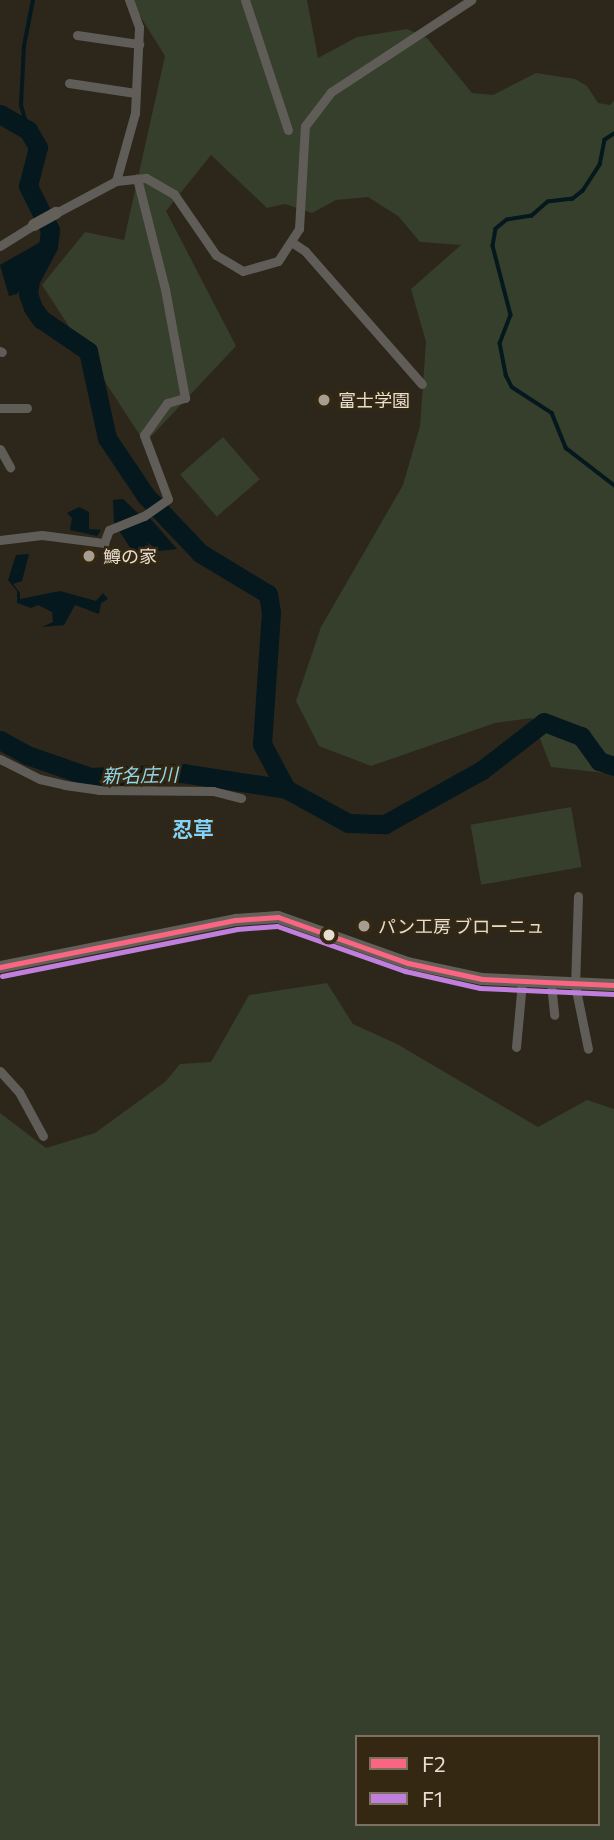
<!DOCTYPE html>
<meta charset="utf-8">
<style>
body{margin:0}
#map{position:relative;width:614px;height:1840px;overflow:hidden;background:#2d261b;font-family:Commissioner,"Noto Sans JP",sans-serif}
div>[style]{position:absolute}
.green>*{inset:0;background:#353f2b;transform-origin:0 0}
.water>*{inset:0;background:#04181e}
.stream>*{height:3.5px;margin:-1.75px;padding:0 1.75px;transform-origin:1.75px;border-radius:1.75px;background:#04181e}
.river>*{height:19px;margin:-9.5px;padding:0 9.5px;transform-origin:9.5px;border-radius:9.5px;background:#04181e}
.street>*{height:9px;margin:-4.5px;padding:0 4.5px;transform-origin:4.5px;border-radius:4.5px;background:#605d59}
.secondary>*{height:12px;margin:-6px;padding:0 6px;transform-origin:6px;border-radius:6px;background:#635f59}
.bus-1>*{height:5px;margin:-2.5px;padding:0 2.5px;transform-origin:2.5px;border-radius:2.5px;background:#fa6682}
.bus-2>*{height:5px;margin:-2.5px;padding:0 2.5px;transform-origin:2.5px;border-radius:2.5px;background:#c07fdc}
.dots>*{width:19px;height:19px;translate:-50% -50%;box-sizing:border-box;border:4px solid #352813;border-radius:50%}
span{translate:-50% -50%;white-space:nowrap;text-align:center;line-height:1.15;-webkit-text-stroke:5px #352813;paint-order:stroke}
.poi-label{font-size:18px;color:#e6ded1}
.left{translate:0 -50%;text-align:left}
.water-label{font-size:19px;color:#91daed;font-style:italic}
.quarter-label{font-size:21px;color:#81d4fe;font-weight:700}
.legend{position:absolute;left:355px;top:1735px;width:245px;height:91px;box-sizing:border-box;background:#352813;border:2px solid #7c715f;margin:0;padding:9px 12px;list-style:none;font-size:21px;color:#e6ded1}
.legend li{display:flex;align-items:center;gap:14px;height:35px}
.legend b{width:35px;border:2px solid #7c715f}
</style>
<div id="map">
<div class="green">
<div style="clip-path:polygon(130px 0,307px 0,318px 58px,357px 37px,407px 29px,427px 38px,472px 93px,493px 95px,536px 73px,575px 79px,587px 86px,598px 103px,610px 105px,614px 101px,614px 774px,551px 767px,532px 718px,495px 723px,371px 766px,319px 746px,296px 701px,321px 627px,403px 485px,420px 426px,426px 342px,411px 289px,461px 245px,420px 242px,398px 216px,368px 197px,336px 200px,312px 213px,285px 204px,267px 208px,211px 155px,166px 211px,236px 346px,145px 443px,42px 285px,85px 232px,124px 240px,165px 56px)"></div>
<div style="left:223px;top:437px;width:56px;height:57px;rotate:49deg"></div>
<div style="left:571px;top:807px;width:61px;height:102px;rotate:80deg"></div>
<div style="clip-path:polygon(evenodd,327px 983px,353px 1024px,397px 1044px,538px 1127px,587px 1100px,614px 1109px,614px 1840px,0 1840px,0 1113px,46px 1148px,95px 1133px,165px 1082px,180px 1064px,211px 1062px,249px 995px,327px 983px,357px 1737px,598px 1737px,598px 1824px,357px 1824px,357px 1737px)"></div>
</div>
<div class="water">
<div style="clip-path:polygon(44px 240px,42px 259px,17px 294px,9px 296px,0 265px)"></div>
<div style="clip-path:polygon(123px 499px,144px 519px,149px 517px,177px 549px,159px 551px,147px 542px,153px 552px,135px 555px,114px 523px,113px 500px)"></div>
<div style="clip-path:polygon(79px 507px,89px 512px,89px 529px,101px 530px,97px 536px,70px 530px,72px 518px,67px 513px)"></div>
<div style="clip-path:polygon(29px 554px,22px 581px,13px 584px,20px 593px,20px 599px,60px 591px,96px 601px,103px 593px,108px 599px,101px 603px,99px 614px,75px 605px,64px 625px,42px 627px,53px 622px,52px 612px,38px 605px,31px 608px,17px 603px,17px 591px,8px 580px,16px 555px)"></div>
</div>
<div class="stream">
<div style="left:28px;top:130px;width:26px;rotate:-106deg"></div>
<div style="left:21px;top:105px;width:59px;rotate:-87.1deg"></div>
<div style="left:24px;top:46px;width:47px;rotate:-78.9deg"></div>
<div style="left:614px;top:134px;width:11px;rotate:146deg"></div>
<div style="left:605px;top:140px;width:25px;rotate:101deg"></div>
<div style="left:600px;top:165px;width:31px;rotate:123deg"></div>
<div style="left:583px;top:191px;width:13px;rotate:141deg"></div>
<div style="left:573px;top:199px;width:25px;rotate:173deg"></div>
<div style="left:548px;top:202px;width:21px;rotate:139deg"></div>
<div style="left:532px;top:216px;width:25px;rotate:171deg"></div>
<div style="left:507px;top:220px;width:14px;rotate:141deg"></div>
<div style="left:496px;top:229px;width:17px;rotate:100deg"></div>
<div style="left:493px;top:246px;width:71px;rotate:75.4deg"></div>
<div style="left:511px;top:315px;width:30px;rotate:111deg"></div>
<div style="left:500px;top:343px;width:33px;rotate:79deg"></div>
<div style="left:506px;top:375px;width:13px;rotate:63deg"></div>
<div style="left:512px;top:387px;width:48px;rotate:33deg"></div>
<div style="left:552px;top:413px;width:38px;rotate:68deg"></div>
<div style="left:566px;top:448px;width:61px;rotate:37.6deg"></div>
</div>
<div class="river">
<div style="left:0;top:114px;width:32px;rotate:30deg"></div>
<div style="left:28px;top:130px;width:20px;rotate:60deg"></div>
<div style="left:38px;top:147px;width:40px;rotate:104.4deg"></div>
<div style="left:28px;top:186px;width:49px;rotate:63.4deg"></div>
<div style="left:50px;top:230px;width:16px;rotate:97deg"></div>
<div style="left:48px;top:246px;width:38px;rotate:118deg"></div>
<div style="left:30px;top:280px;width:14px;rotate:98deg"></div>
<div style="left:28px;top:294px;width:15px;rotate:70deg"></div>
<div style="left:33px;top:308px;width:14px;rotate:54deg"></div>
<div style="left:41px;top:319px;width:57px;rotate:34.2deg"></div>
<div style="left:88px;top:351px;width:89px;rotate:77.7deg"></div>
<div style="left:107px;top:438px;width:70px;rotate:56.1deg"></div>
<div style="left:146px;top:496px;width:79px;rotate:46.5deg"></div>
<div style="left:200px;top:553px;width:79px;rotate:31.1deg"></div>
<div style="left:268px;top:594px;width:18px;rotate:81deg"></div>
<div style="left:271px;top:612px;width:132px;rotate:93.9deg"></div>
<div style="left:262px;top:744px;width:51px;rotate:61.9deg"></div>
<div style="left:286px;top:789px;width:71px;rotate:28.7deg"></div>
<div style="left:348px;top:823px;width:37px;rotate:2deg"></div>
<div style="left:385px;top:824px;width:111px;rotate:-29.1deg"></div>
<div style="left:482px;top:770px;width:78px;rotate:-37.7deg"></div>
<div style="left:544px;top:722px;width:40px;rotate:21deg"></div>
<div style="left:581px;top:736px;width:31px;rotate:54deg"></div>
<div style="left:599px;top:761px;width:16px;rotate:18deg"></div>
<div style="left:0;top:740px;width:31px;rotate:29deg"></div>
<div style="left:27px;top:755px;width:67px;rotate:19.2deg"></div>
<div style="left:90px;top:777px;width:92px;rotate:-2.5deg"></div>
<div style="left:182px;top:773px;width:105px;rotate:8.7deg"></div>
</div>
<div class="street">
<div style="left:245px;top:0;width:137px;rotate:71.7deg"></div>
<div style="left:77px;top:35px;width:63px;rotate:8.3deg"></div>
<div style="left:69px;top:83px;width:67px;rotate:8.6deg"></div>
<div style="left:116px;top:181px;width:71px;rotate:-74.4deg"></div>
<div style="left:135px;top:113px;width:86px;rotate:-87.3deg"></div>
<div style="left:139px;top:27px;width:29px;rotate:-110deg"></div>
<div style="left:56px;top:213px;width:68px;rotate:-28.1deg"></div>
<div style="left:116px;top:181px;width:30px;rotate:-6deg"></div>
<div style="left:146px;top:178px;width:32px;rotate:30deg"></div>
<div style="left:174px;top:194px;width:74px;rotate:55.5deg"></div>
<div style="left:216px;top:255px;width:31px;rotate:31deg"></div>
<div style="left:243px;top:271px;width:36px;rotate:-16deg"></div>
<div style="left:278px;top:261px;width:38px;rotate:-57deg"></div>
<div style="left:299px;top:229px;width:103px;rotate:-86.7deg"></div>
<div style="left:305px;top:126px;width:43px;rotate:-52.6deg"></div>
<div style="left:331px;top:92px;width:168px;rotate:-33.3deg"></div>
<div style="left:293px;top:243px;width:14px;rotate:34deg"></div>
<div style="left:305px;top:251px;width:177px;rotate:48.7deg"></div>
<div style="left:0;top:246px;width:40px;rotate:-32deg"></div>
<div style="left:0;top:351px;width:2px;rotate:27deg"></div>
<div style="left:0;top:408px;width:27px"></div>
<div style="left:0;top:449px;width:21px;rotate:61deg"></div>
<div style="left:0;top:540px;width:42px;rotate:-6.8deg"></div>
<div style="left:42px;top:535px;width:63px;rotate:7.4deg"></div>
<div style="left:104px;top:543px;width:14px;rotate:-69deg"></div>
<div style="left:109px;top:530px;width:38px;rotate:-22deg"></div>
<div style="left:144px;top:516px;width:29px;rotate:-35deg"></div>
<div style="left:168px;top:499px;width:68px;rotate:-110.6deg"></div>
<div style="left:144px;top:435px;width:39px;rotate:-54deg"></div>
<div style="left:167px;top:403px;width:19px;rotate:-16deg"></div>
<div style="left:185px;top:398px;width:111px;rotate:-100.4deg"></div>
<div style="left:165px;top:289px;width:114px;rotate:-104.2deg"></div>
<div style="left:0;top:759px;width:45px;rotate:26.6deg"></div>
<div style="left:40px;top:779px;width:26px;rotate:13deg"></div>
<div style="left:65px;top:785px;width:34px;rotate:8deg"></div>
<div style="left:99px;top:790px;width:114px;rotate:0.5deg"></div>
<div style="left:213px;top:791px;width:29px;rotate:14deg"></div>
<div style="left:578px;top:896px;width:89px;rotate:91.9deg"></div>
<div style="left:575px;top:985px;width:65px;rotate:78.5deg"></div>
<div style="left:551px;top:984px;width:31px;rotate:84deg"></div>
<div style="left:516px;top:1047px;width:65px;rotate:-84.7deg"></div>
<div style="left:0;top:1071px;width:28px;rotate:48deg"></div>
<div style="left:19px;top:1092px;width:50px;rotate:61.4deg"></div>
</div>
<div class="secondary">
<div style="left:34px;top:225px;width:25px;rotate:-29deg"></div>
<div style="left:0;top:967px;width:241px;rotate:-11.3deg"></div>
<div style="left:236px;top:920px;width:42px;rotate:-4.1deg"></div>
<div style="left:278px;top:917px;width:138px;rotate:19.5deg"></div>
<div style="left:408px;top:963px;width:76px;rotate:12.2deg"></div>
<div style="left:482px;top:979px;width:132px;rotate:2.6deg"></div>
</div>
<div class="bus-1">
<div style="left:0;top:967px;width:241px;rotate:-11.3deg"></div>
<div style="left:236px;top:920px;width:42px;rotate:-4.1deg"></div>
<div style="left:278px;top:917px;width:138px;rotate:19.5deg"></div>
<div style="left:408px;top:963px;width:76px;rotate:12.2deg"></div>
<div style="left:482px;top:979px;width:132px;rotate:2.6deg"></div>
</div>
<div class="bus-2">
<div style="left:2px;top:976px;width:240px;rotate:-11.3deg"></div>
<div style="left:237px;top:929px;width:40px;rotate:-4.3deg"></div>
<div style="left:277px;top:926px;width:136px;rotate:19.4deg"></div>
<div style="left:405px;top:971px;width:77px;rotate:12.8deg"></div>
<div style="left:480px;top:988px;width:134px;rotate:2.6deg"></div>
</div>
<div class="dots">
<div style="left:324px;top:400px;background:#a59e91"></div>
<div style="left:89px;top:556px;background:#a59e91"></div>
<div style="left:364px;top:926px;background:#a59e91"></div>
<div style="left:329px;top:935px;background:#e6ded1"></div>
</div>
<div class="poi-label">
<span class="left" style="left:338px;top:400px">富士学園</span>
<span class="left" style="left:103px;top:556px">鱒の家</span>
<span class="left" style="left:378px;top:926px">パン工房 ブローニュ</span>
</div>
<div class="water-label">
<span style="left:140px;top:775px;rotate:-1deg">新名庄川</span>
</div>
<div class="quarter-label">
<span style="left:193px;top:829px">忍草</span>
</div>
<ul class="legend">
<li><b style="height:9px;background:#fa6682"></b>F2</li>
<li><b style="height:9px;background:#c07fdc"></b>F1</li>
</ul>
</div>
